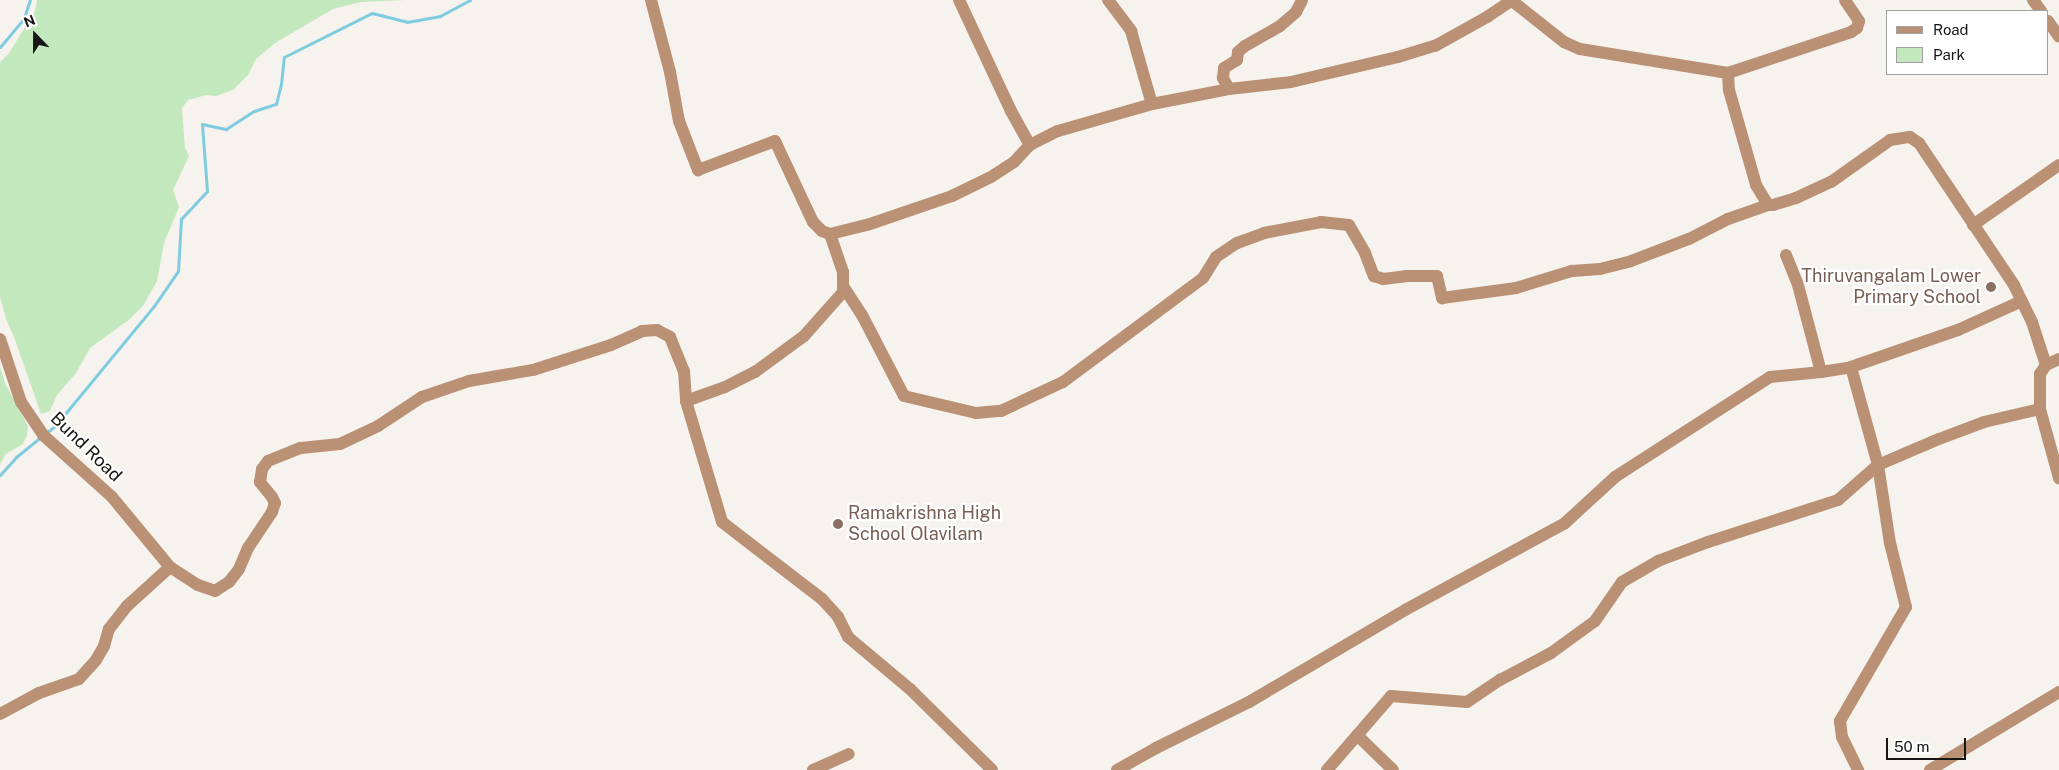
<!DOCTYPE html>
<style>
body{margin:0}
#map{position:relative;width:2059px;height:770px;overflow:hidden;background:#f6f2ed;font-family:"Public Sans",sans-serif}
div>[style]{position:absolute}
.green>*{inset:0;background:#c4e8be}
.stream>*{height:3px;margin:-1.5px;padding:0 1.5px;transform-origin:1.5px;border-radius:1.5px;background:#7fcbe0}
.minor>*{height:12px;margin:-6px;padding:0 6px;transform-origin:6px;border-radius:6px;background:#ba9175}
.dots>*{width:14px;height:14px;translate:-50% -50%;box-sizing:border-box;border:2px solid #fff;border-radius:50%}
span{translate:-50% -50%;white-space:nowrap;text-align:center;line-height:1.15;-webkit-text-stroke:4.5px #fff;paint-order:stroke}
.education-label{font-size:18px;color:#785e54}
.right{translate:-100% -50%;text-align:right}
.left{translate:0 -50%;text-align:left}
.street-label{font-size:18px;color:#161513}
.legend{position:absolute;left:1886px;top:10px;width:162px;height:65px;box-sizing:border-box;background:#fff;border:1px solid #a2a1a1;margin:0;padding:6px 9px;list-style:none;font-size:15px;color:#161513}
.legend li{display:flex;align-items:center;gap:10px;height:25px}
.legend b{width:25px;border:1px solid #a2a1a1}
.north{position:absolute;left:10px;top:10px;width:50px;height:50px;-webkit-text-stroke:4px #fff;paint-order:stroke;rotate:338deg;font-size:14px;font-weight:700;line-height:20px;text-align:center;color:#161513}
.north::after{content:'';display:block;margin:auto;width:18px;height:22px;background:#161513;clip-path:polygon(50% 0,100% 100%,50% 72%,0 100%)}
.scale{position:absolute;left:1886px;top:738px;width:80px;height:22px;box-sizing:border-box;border:2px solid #161513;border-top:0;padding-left:6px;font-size:15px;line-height:18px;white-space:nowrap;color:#161513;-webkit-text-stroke:4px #fff;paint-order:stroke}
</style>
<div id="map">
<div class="green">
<div style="clip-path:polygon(37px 0,406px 0,361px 2px,333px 9px,275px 43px,256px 59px,248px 75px,233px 90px,216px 96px,206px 95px,188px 100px,182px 108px,185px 148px,189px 156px,173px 190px,179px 207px,164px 243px,157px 281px,143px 306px,130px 319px,90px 348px,76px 373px,57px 395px,50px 411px,41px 414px,14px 337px,6px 319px,0 296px,0 62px,9px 53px,35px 11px)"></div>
<div style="clip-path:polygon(0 366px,5px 383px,28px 426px,27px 435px,23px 444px,6px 454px,0 464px)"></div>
</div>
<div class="stream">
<div style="left:0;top:47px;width:38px;rotate:-50deg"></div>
<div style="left:24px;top:18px;width:19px;rotate:-72deg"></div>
<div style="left:46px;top:433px;width:11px;rotate:-38deg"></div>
<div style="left:55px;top:426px;width:156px;rotate:-50.5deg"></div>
<div style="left:154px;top:306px;width:42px;rotate:-55.6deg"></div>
<div style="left:178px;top:271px;width:52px;rotate:-86.7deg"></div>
<div style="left:181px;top:219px;width:38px;rotate:-47deg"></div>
<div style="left:207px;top:191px;width:67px;rotate:-94.3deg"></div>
<div style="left:202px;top:124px;width:25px;rotate:12deg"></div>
<div style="left:226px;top:129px;width:33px;rotate:-33deg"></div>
<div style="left:254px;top:111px;width:23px;rotate:-18deg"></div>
<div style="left:276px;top:104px;width:21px;rotate:-76deg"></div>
<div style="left:281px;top:84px;width:27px;rotate:-84deg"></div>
<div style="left:284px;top:57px;width:98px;rotate:-26.6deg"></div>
<div style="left:372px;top:13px;width:36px;rotate:14deg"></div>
<div style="left:407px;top:22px;width:34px;rotate:-10deg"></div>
<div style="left:440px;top:16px;width:34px;rotate:-28deg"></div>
<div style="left:0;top:475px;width:24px;rotate:-48deg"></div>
<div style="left:16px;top:457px;width:32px;rotate:-39deg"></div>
</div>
<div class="minor">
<div style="left:651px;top:0;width:74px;rotate:75.2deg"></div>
<div style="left:670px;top:72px;width:50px;rotate:79.6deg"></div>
<div style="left:679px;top:121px;width:53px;rotate:68.8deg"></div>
<div style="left:698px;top:170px;width:82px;rotate:-20.6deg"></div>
<div style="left:775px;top:141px;width:89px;rotate:64.9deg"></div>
<div style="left:813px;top:222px;width:13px;rotate:45deg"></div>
<div style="left:822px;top:231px;width:9px;rotate:21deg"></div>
<div style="left:959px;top:0;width:123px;rotate:64.9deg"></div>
<div style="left:1011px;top:111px;width:39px;rotate:61deg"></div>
<div style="left:1108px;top:0;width:39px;rotate:53deg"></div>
<div style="left:1131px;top:31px;width:76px;rotate:74deg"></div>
<div style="left:1511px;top:0;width:68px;rotate:38.4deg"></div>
<div style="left:1564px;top:42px;width:17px;rotate:24deg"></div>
<div style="left:1580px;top:49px;width:150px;rotate:9.2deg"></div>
<div style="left:1728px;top:73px;width:130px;rotate:-18.4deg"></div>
<div style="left:1851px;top:32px;width:7px;rotate:-34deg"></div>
<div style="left:1857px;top:28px;width:7px;rotate:-74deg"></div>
<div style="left:1859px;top:21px;width:25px;rotate:-124deg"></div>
<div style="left:2033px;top:0;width:14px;rotate:54deg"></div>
<div style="left:2048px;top:21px;width:19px;rotate:55deg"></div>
<div style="left:1728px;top:73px;width:17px;rotate:87deg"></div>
<div style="left:1729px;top:90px;width:99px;rotate:74.1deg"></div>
<div style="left:1756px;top:185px;width:23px;rotate:59deg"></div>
<div style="left:1229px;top:89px;width:13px;rotate:-119deg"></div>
<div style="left:1223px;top:78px;width:10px;rotate:-84deg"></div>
<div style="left:1224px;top:68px;width:15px;rotate:-32deg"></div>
<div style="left:1237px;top:60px;width:8px;rotate:-83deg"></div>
<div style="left:1238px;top:52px;width:9px;rotate:-41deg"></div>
<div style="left:1245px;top:46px;width:40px;rotate:-29.7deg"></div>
<div style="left:1280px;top:26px;width:21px;rotate:-41deg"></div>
<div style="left:1296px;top:12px;width:13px;rotate:-63deg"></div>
<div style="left:1973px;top:225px;width:105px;rotate:-34.9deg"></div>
<div style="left:1786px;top:255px;width:32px;rotate:68deg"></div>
<div style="left:1798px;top:285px;width:90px;rotate:75.2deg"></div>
<div style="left:843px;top:286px;width:35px;rotate:57deg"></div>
<div style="left:862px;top:315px;width:91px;rotate:62.6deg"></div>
<div style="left:904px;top:396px;width:74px;rotate:13.3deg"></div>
<div style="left:976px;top:413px;width:25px;rotate:-5deg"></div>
<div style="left:1001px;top:411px;width:68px;rotate:-25.1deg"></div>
<div style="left:1063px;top:382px;width:174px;rotate:-36.6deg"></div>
<div style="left:1203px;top:278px;width:25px;rotate:-58deg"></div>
<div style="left:1216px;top:257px;width:25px;rotate:-34deg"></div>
<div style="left:1237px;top:243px;width:29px;rotate:-20deg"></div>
<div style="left:1264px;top:233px;width:58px;rotate:-10.9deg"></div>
<div style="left:1321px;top:222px;width:28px;rotate:6deg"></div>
<div style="left:1349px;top:225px;width:32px;rotate:60deg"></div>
<div style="left:1365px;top:253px;width:25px;rotate:69deg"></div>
<div style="left:1374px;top:276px;width:9px;rotate:18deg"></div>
<div style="left:1383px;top:279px;width:23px;rotate:-7deg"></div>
<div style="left:1406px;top:276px;width:31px"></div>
<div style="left:1437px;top:276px;width:23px;rotate:77deg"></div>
<div style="left:1442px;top:298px;width:75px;rotate:-7.7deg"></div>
<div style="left:1516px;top:288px;width:59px;rotate:-16.9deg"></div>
<div style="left:1572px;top:271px;width:28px;rotate:-4deg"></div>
<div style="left:1600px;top:269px;width:32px;rotate:-14deg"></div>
<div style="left:1631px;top:261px;width:62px;rotate:-20.8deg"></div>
<div style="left:1689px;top:239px;width:44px;rotate:-27.1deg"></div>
<div style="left:1728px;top:219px;width:42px;rotate:-19.3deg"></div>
<div style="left:1768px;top:205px;width:5px"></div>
<div style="left:1773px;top:205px;width:24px;rotate:-17deg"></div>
<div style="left:1796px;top:198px;width:38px;rotate:-25deg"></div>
<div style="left:1831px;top:182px;width:72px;rotate:-35.4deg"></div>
<div style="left:1890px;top:140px;width:20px;rotate:-9deg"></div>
<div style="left:1910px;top:137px;width:11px;rotate:34deg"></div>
<div style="left:1919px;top:143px;width:171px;rotate:56.2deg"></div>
<div style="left:2014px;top:285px;width:41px;rotate:64.1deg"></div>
<div style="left:2032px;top:322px;width:45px;rotate:72deg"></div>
<div style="left:2046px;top:365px;width:14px;rotate:-25deg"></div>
<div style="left:0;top:339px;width:66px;rotate:71.6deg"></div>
<div style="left:21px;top:402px;width:40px;rotate:56deg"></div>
<div style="left:43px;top:435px;width:93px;rotate:41.9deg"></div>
<div style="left:112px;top:497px;width:91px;rotate:50.4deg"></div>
<div style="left:170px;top:567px;width:33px;rotate:33deg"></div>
<div style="left:198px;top:585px;width:18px;rotate:19deg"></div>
<div style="left:215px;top:591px;width:17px;rotate:-33deg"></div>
<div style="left:229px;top:582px;width:16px;rotate:-52deg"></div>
<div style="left:239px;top:569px;width:23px;rotate:-67deg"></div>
<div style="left:248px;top:548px;width:43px;rotate:-56.3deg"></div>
<div style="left:272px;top:512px;width:9px;rotate:-72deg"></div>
<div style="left:275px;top:503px;width:7px;rotate:-117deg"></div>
<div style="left:272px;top:497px;width:19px;rotate:-129deg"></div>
<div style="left:260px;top:482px;width:13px;rotate:-81deg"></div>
<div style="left:262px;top:469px;width:10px;rotate:-53deg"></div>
<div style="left:268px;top:461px;width:35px;rotate:-22deg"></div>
<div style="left:301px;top:448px;width:39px;rotate:-6deg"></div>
<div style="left:340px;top:444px;width:42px;rotate:-25.3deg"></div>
<div style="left:378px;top:426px;width:53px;rotate:-33.4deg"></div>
<div style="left:422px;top:397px;width:50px;rotate:-18.8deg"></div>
<div style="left:469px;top:381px;width:65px;rotate:-9.8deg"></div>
<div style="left:533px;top:370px;width:82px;rotate:-17.8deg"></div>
<div style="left:611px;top:345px;width:34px;rotate:-24deg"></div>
<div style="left:642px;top:331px;width:15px;rotate:-4deg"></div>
<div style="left:657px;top:330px;width:15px;rotate:28deg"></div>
<div style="left:670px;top:337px;width:37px;rotate:68deg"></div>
<div style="left:684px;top:371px;width:30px;rotate:86deg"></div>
<div style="left:686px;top:401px;width:41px;rotate:-19.7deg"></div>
<div style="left:725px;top:387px;width:34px;rotate:-27deg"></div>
<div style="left:755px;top:372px;width:61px;rotate:-36.3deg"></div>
<div style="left:804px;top:336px;width:59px;rotate:-48.4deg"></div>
<div style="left:843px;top:292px;width:20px;rotate:-90deg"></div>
<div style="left:843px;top:272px;width:40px;rotate:-108.9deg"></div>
<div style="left:830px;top:234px;width:41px;rotate:-14deg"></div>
<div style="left:870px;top:224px;width:87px;rotate:-18.9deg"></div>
<div style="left:952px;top:196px;width:43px;rotate:-26deg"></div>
<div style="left:991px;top:177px;width:27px;rotate:-33deg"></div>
<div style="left:1014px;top:162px;width:23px;rotate:-47deg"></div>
<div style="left:1030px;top:145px;width:31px;rotate:-27deg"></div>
<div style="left:1058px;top:131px;width:98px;rotate:-16deg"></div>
<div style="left:1152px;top:104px;width:78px;rotate:-11deg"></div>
<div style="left:1229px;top:89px;width:62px;rotate:-6.4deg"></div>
<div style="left:1291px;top:82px;width:110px;rotate:-13.2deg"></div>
<div style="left:1398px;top:57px;width:39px;rotate:-17deg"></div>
<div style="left:1435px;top:46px;width:60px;rotate:-29.1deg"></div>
<div style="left:1487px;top:17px;width:30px;rotate:-34deg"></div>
<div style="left:2046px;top:365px;width:11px;rotate:124deg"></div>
<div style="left:2040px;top:374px;width:35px;rotate:90deg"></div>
<div style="left:2040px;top:409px;width:72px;rotate:74.6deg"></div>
<div style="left:1851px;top:367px;width:102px;rotate:74.6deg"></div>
<div style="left:1878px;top:465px;width:79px;rotate:81.3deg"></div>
<div style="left:1890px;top:543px;width:66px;rotate:76deg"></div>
<div style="left:1906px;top:607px;width:132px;rotate:120.1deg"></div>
<div style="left:1840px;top:721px;width:16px;rotate:83deg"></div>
<div style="left:1842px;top:737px;width:37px;rotate:64deg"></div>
<div style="left:686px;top:401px;width:126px;rotate:73.4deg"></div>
<div style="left:722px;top:522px;width:126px;rotate:37.6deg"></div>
<div style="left:822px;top:599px;width:24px;rotate:48deg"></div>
<div style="left:838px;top:617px;width:22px;rotate:63deg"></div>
<div style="left:848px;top:637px;width:81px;rotate:40deg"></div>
<div style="left:910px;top:689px;width:115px;rotate:44.6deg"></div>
<div style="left:0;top:714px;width:44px;rotate:-28.3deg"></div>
<div style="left:39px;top:693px;width:42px;rotate:-19.3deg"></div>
<div style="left:79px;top:679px;width:25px;rotate:-48deg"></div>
<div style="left:96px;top:660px;width:16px;rotate:-60deg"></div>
<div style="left:104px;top:646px;width:18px;rotate:-74deg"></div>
<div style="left:109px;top:629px;width:29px;rotate:-52deg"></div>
<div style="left:127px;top:606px;width:58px;rotate:-42.2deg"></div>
<div style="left:1357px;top:735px;width:50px;rotate:44.2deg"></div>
<div style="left:813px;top:770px;width:39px;rotate:-24deg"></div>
<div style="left:1117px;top:770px;width:45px;rotate:-29.4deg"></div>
<div style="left:1156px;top:748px;width:104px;rotate:-26.3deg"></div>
<div style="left:1249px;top:702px;width:181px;rotate:-30.5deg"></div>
<div style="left:1405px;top:610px;width:182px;rotate:-28.5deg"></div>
<div style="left:1565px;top:523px;width:68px;rotate:-42.6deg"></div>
<div style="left:1615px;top:477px;width:184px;rotate:-32.8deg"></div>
<div style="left:1770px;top:377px;width:51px;rotate:-5.6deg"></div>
<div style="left:1821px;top:372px;width:30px;rotate:-9deg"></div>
<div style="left:1851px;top:367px;width:113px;rotate:-19.1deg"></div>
<div style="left:1958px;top:330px;width:70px;rotate:-24.4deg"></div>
<div style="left:1327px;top:770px;width:98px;rotate:-49.1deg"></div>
<div style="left:1391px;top:696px;width:76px;rotate:4.5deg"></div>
<div style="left:1467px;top:702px;width:40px;rotate:-34deg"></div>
<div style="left:1500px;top:680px;width:58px;rotate:-27.9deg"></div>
<div style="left:1551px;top:653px;width:54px;rotate:-36deg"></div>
<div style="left:1595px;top:621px;width:47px;rotate:-55.3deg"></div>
<div style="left:1622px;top:582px;width:42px;rotate:-30.3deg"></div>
<div style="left:1658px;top:561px;width:53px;rotate:-20.8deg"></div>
<div style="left:1708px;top:542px;width:137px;rotate:-17.9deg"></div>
<div style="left:1838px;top:500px;width:53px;rotate:-41.2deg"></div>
<div style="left:1878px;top:465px;width:66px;rotate:-23.1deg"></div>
<div style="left:1939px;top:439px;width:48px;rotate:-20.7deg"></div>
<div style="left:1984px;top:422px;width:57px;rotate:-13.1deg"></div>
<div style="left:1930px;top:770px;width:151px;rotate:-31.2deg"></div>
</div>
<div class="dots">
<div style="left:1991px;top:287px;background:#8d6e63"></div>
<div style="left:838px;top:524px;background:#8d6e63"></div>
</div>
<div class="education-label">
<span class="right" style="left:1981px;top:287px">Thiruvangalam Lower<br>Primary School</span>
<span class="left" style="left:848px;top:524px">Ramakrishna High<br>School Olavilam</span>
</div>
<div class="street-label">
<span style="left:86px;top:447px;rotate:44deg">Bund Road</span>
</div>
<ul class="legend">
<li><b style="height:6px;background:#ba9175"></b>Road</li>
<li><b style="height:14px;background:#c4e8be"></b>Park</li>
</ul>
<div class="north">N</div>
<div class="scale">50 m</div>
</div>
